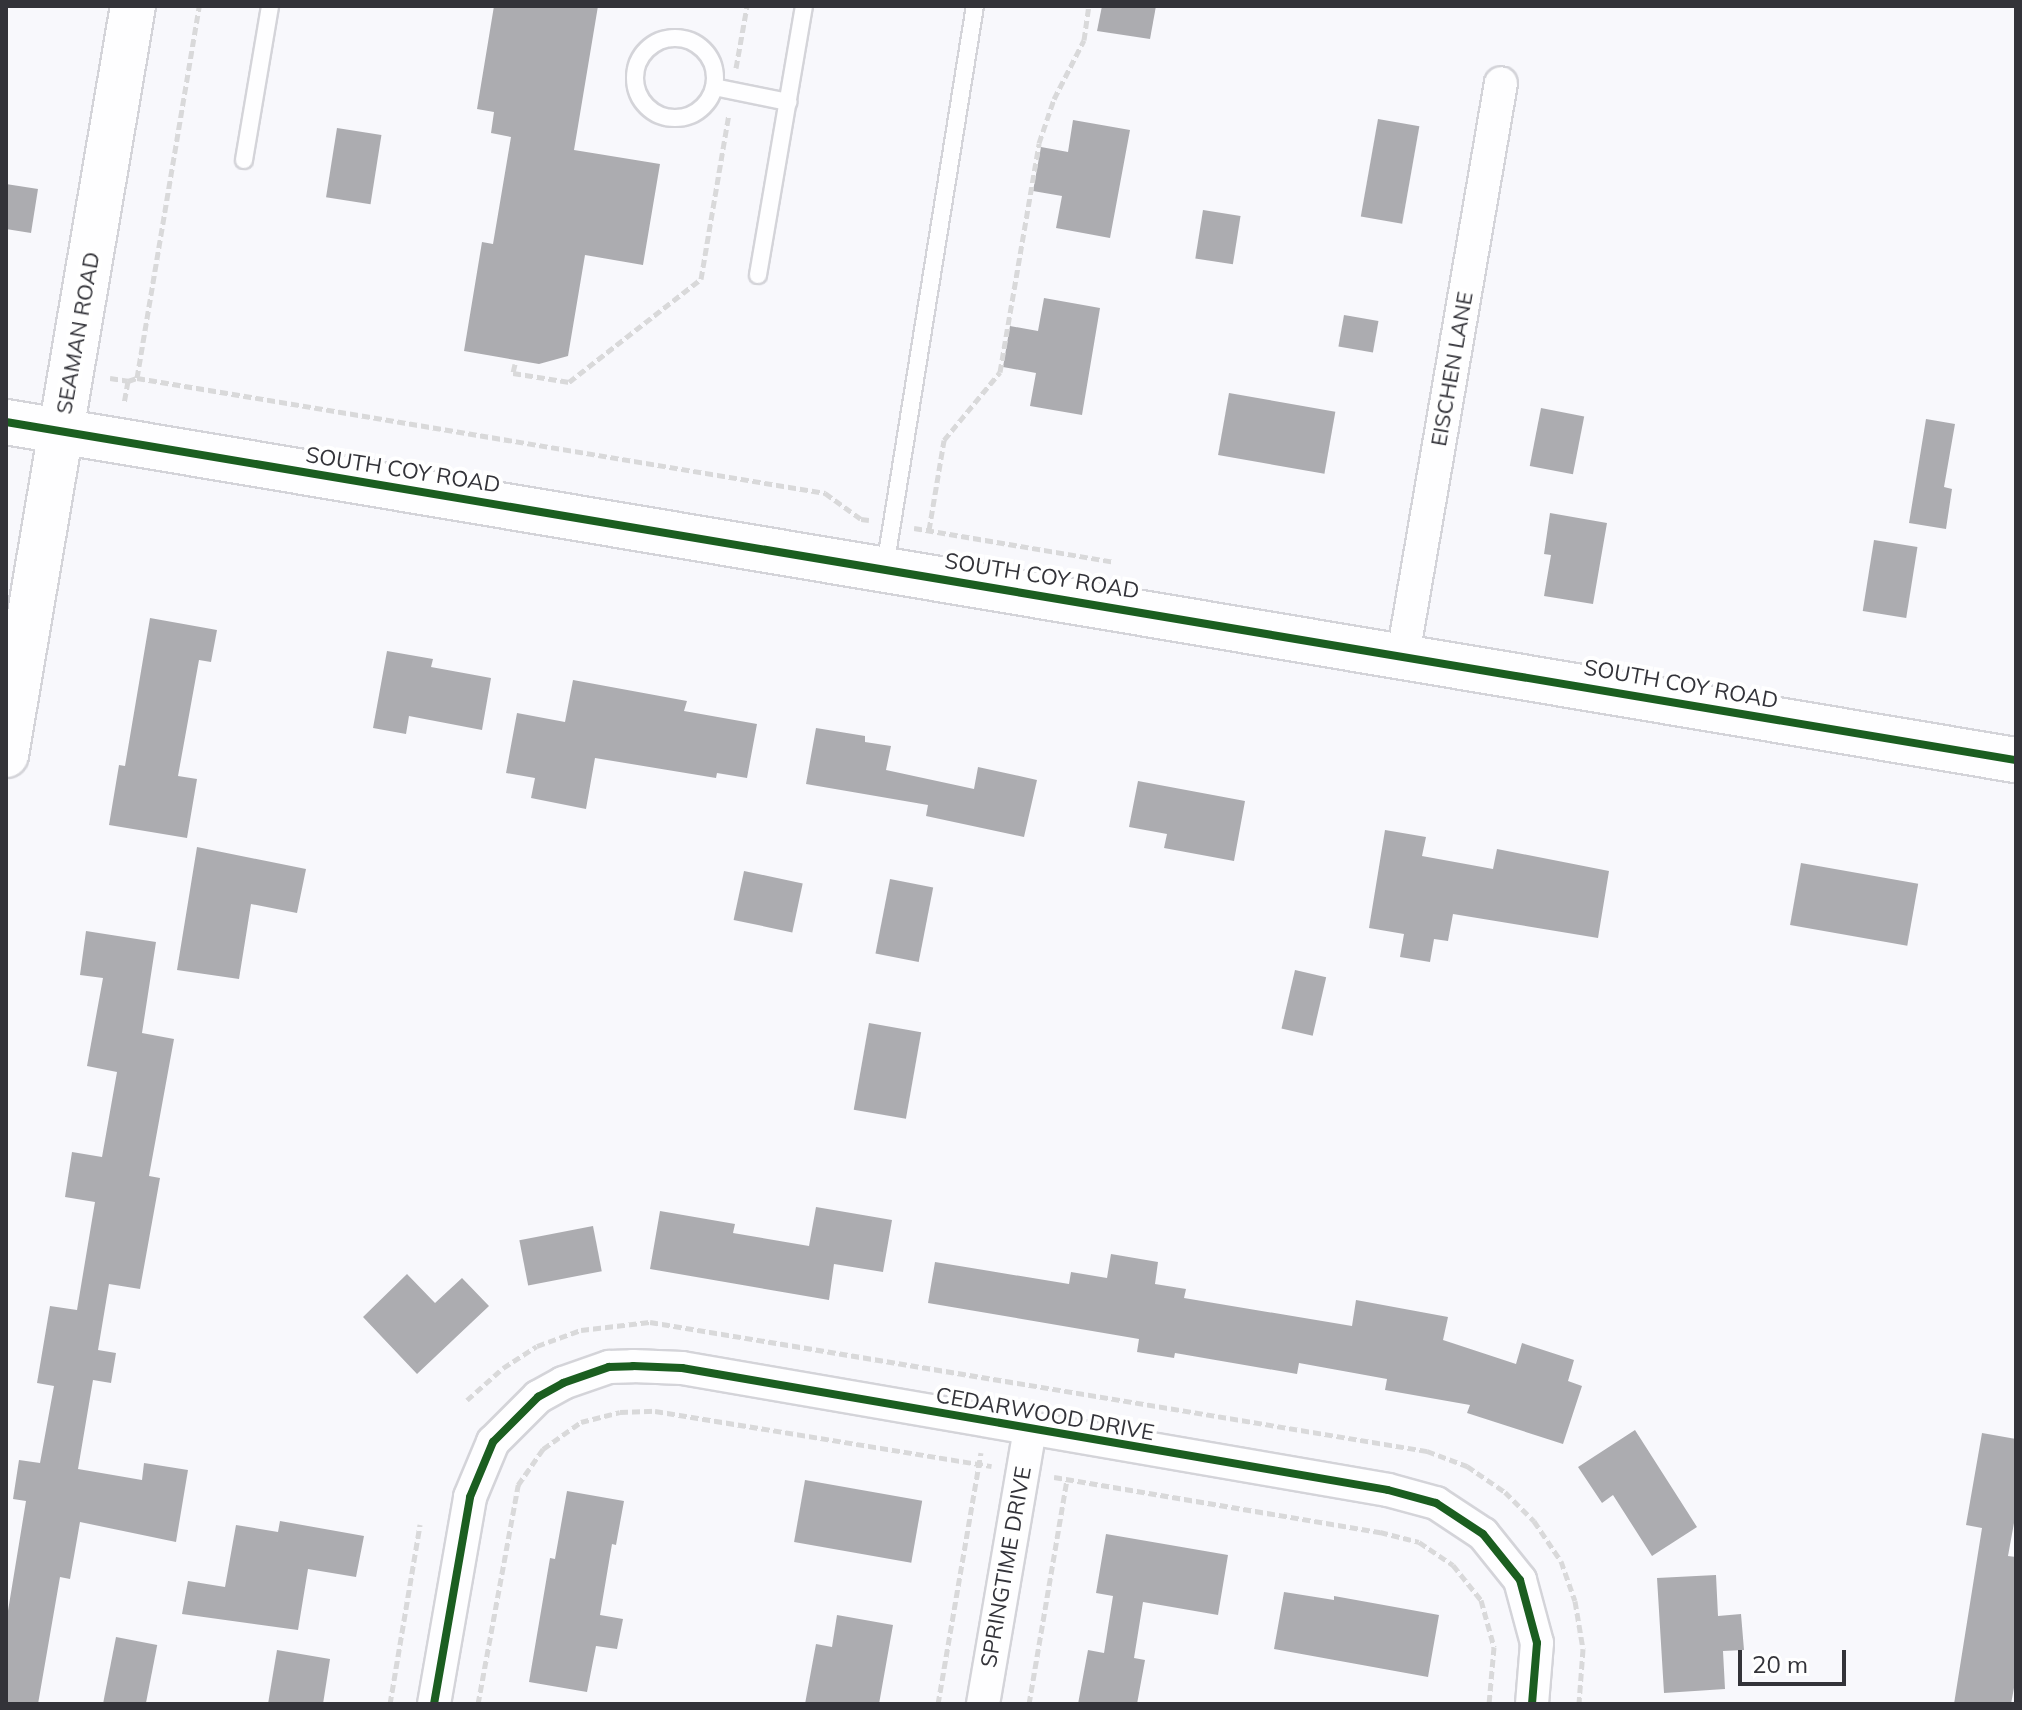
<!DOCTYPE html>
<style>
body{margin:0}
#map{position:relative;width:2022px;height:1710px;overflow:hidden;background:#f8f8fc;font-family:Mulish,sans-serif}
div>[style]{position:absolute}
.building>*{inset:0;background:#acacb0;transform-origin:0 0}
.path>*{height:5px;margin-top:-2.5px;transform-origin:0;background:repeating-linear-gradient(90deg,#d9d9da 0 8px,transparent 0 12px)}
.roads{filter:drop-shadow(2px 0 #d4d4d9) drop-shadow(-2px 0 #d4d4d9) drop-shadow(0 2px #d4d4d9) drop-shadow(0 -2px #d4d4d9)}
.lane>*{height:16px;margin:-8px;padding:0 8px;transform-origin:8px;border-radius:8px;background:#fefeff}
.lane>.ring{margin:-8px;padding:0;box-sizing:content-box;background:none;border:16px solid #fefeff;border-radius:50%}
.street>*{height:32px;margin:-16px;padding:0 16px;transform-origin:16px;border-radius:16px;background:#fefeff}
.secondary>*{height:44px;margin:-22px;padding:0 22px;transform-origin:22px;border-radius:22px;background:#fefeff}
.cycleway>*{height:8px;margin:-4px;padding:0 4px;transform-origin:4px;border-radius:4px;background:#1b5e20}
span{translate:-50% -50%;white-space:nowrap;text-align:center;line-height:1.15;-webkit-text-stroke:8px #fff;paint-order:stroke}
.street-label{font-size:22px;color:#333339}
.frame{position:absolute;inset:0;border:8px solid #333339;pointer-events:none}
.scale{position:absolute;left:1738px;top:1650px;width:108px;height:36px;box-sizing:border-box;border:4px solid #333339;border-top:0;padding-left:10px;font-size:24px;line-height:28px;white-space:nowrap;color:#333339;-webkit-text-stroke:6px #fff;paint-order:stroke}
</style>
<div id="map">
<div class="building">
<div style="clip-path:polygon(494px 6px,598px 6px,574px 150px,660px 164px,643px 265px,585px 255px,568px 356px,539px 364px,464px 351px,482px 242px,493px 244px,511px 137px,491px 133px,494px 112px,477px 109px)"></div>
<div style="clip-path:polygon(1102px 6px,1156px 6px,1150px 39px,1097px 31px)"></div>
<div style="left:1378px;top:119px;width:42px;height:99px;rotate:10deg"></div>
<div style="clip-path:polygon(1073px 120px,1130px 130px,1110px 238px,1056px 228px,1062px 196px,1033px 191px,1041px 147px,1068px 152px)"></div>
<div style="left:337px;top:128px;width:45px;height:70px;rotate:9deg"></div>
<div style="clip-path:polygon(6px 184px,38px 189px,31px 233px,6px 229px)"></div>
<div style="left:1203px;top:210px;width:38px;height:49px;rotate:9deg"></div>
<div style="clip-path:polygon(1044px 298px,1100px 308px,1082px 415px,1030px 406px,1036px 373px,1003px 367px,1010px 326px,1038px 331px)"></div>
<div style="left:1344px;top:315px;width:35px;height:32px;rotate:10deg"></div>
<div style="left:1229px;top:393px;width:108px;height:63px;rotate:10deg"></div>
<div style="left:1541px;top:408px;width:44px;height:59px;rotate:11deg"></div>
<div style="clip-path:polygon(1926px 419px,1955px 424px,1944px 487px,1952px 489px,1946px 529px,1909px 523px)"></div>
<div style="clip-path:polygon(1550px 513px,1607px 523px,1593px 604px,1544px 596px,1551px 555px,1544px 554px)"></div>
<div style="left:1874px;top:540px;width:44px;height:72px;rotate:9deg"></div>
<div style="clip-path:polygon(150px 618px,217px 630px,211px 662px,199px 660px,178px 776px,197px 779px,187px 838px,109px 825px,119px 765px,125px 766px)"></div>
<div style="clip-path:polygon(387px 651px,433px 659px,431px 667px,491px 678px,482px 730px,409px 716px,406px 734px,373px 728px)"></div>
<div style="clip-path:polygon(573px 680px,687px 701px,684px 711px,757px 724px,747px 778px,717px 773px,716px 778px,595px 758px,586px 809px,531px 798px,535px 778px,506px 773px,517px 713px,565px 722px)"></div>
<div style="clip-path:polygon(816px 728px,865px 736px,865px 742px,891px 746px,886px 770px,974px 789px,978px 767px,1037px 780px,1024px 837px,926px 816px,928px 805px,806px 784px)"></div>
<div style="clip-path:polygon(1138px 781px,1245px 801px,1234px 861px,1164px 848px,1167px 834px,1129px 827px)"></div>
<div style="clip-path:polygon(1385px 830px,1426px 837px,1422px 856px,1493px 869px,1497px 849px,1609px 871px,1598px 938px,1453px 914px,1448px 941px,1434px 939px,1430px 962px,1400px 957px,1404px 934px,1369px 928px)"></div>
<div style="clip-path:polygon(197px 847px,306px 869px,297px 913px,251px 904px,239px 979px,177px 970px)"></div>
<div style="left:1801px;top:863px;width:119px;height:63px;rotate:10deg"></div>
<div style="left:744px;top:871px;width:60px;height:50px;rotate:12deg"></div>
<div style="left:890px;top:879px;width:44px;height:76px;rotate:11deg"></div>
<div style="clip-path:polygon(86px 931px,156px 942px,142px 1033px,174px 1039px,149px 1176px,160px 1178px,140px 1289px,109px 1284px,98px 1350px,116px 1353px,111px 1383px,93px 1380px,78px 1469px,142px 1480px,144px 1463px,188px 1470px,176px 1542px,80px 1522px,70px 1579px,60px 1577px,38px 1704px,6px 1704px,6px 1623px,26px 1501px,13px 1499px,19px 1460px,40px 1463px,54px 1386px,37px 1383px,50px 1306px,77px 1310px,95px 1202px,65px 1197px,72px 1152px,102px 1157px,117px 1072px,87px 1066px,103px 978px,80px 975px)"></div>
<div style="left:1295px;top:970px;width:32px;height:60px;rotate:13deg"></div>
<div style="left:869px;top:1023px;width:53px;height:88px;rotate:10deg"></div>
<div style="clip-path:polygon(816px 1207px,892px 1220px,883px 1272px,834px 1264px,829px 1300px,650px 1269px,660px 1211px,735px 1224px,733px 1233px,809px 1246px)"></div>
<div style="left:593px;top:1226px;width:46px;height:75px;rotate:79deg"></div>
<div style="clip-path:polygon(1111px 1254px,1158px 1262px,1155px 1284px,1186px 1289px,1184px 1298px,1352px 1326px,1356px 1300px,1448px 1317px,1443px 1340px,1516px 1364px,1522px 1343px,1574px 1360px,1568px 1381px,1582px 1386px,1563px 1444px,1467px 1413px,1470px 1405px,1385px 1390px,1387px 1379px,1299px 1363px,1297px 1374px,1175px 1353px,1174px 1358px,1137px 1352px,1139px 1339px,928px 1303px,935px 1262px,1069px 1284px,1071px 1272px,1107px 1278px)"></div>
<div style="clip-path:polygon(407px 1274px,435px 1303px,462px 1278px,489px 1306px,417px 1374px,363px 1317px)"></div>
<div style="clip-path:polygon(1635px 1430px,1697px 1527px,1652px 1556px,1613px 1495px,1602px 1503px,1578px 1467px)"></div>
<div style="clip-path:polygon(1982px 1433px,2016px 1439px,2016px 1512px,2008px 1556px,2016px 1557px,2016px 1677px,2011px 1704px,1954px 1704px,1982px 1528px,1966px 1525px)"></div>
<div style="left:805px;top:1480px;width:119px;height:63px;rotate:10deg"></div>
<div style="clip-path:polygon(567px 1491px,624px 1501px,616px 1545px,612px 1544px,600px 1615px,623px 1619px,617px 1649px,596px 1646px,587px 1692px,529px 1682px,550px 1558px,555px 1559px)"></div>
<div style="clip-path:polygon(280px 1521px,364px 1536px,356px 1577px,308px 1569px,298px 1630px,182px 1614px,188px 1581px,225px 1587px,236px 1525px,278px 1532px)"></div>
<div style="clip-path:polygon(1106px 1534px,1228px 1555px,1218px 1615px,1143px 1602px,1134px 1658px,1145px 1660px,1137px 1704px,1078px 1704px,1088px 1650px,1104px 1653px,1113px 1596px,1096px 1593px)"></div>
<div style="clip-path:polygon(1716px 1575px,1718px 1616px,1741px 1614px,1744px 1650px,1723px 1651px,1725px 1689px,1664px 1693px,1657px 1578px)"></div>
<div style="clip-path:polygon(1284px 1592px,1334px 1600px,1334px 1596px,1439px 1615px,1428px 1677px,1274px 1649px)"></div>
<div style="clip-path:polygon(837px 1615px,893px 1625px,879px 1704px,805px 1704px,816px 1644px,832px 1647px)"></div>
<div style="left:116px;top:1637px;width:42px;height:68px;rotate:11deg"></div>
<div style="clip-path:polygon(277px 1650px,330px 1659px,323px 1704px,268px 1704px)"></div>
</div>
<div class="path">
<div style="left:736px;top:68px;width:63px;rotate:-79.9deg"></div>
<div style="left:515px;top:364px;width:9px;rotate:103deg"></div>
<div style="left:513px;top:373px;width:57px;rotate:9.1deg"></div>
<div style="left:569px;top:382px;width:167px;rotate:-38deg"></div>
<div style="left:701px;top:279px;width:167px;rotate:-80.4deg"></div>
<div style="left:110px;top:378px;width:18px;rotate:9deg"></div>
<div style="left:128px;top:381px;width:23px;rotate:100deg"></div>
<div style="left:137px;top:378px;width:377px;rotate:-80.5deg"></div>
<div style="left:128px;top:381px;width:9px;rotate:-18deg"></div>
<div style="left:137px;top:378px;width:698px;rotate:9.49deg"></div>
<div style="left:825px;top:493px;width:44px;rotate:35.8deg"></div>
<div style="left:861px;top:519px;width:8px;rotate:7deg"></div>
<div style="left:914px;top:528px;width:203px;rotate:9.6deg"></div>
<div style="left:929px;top:530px;width:91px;rotate:-80.5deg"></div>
<div style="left:944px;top:440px;width:88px;rotate:-50.5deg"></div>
<div style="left:1000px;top:372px;width:232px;rotate:-80.3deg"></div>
<div style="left:1039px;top:143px;width:46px;rotate:-71.2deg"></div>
<div style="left:1054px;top:99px;width:66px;rotate:-63deg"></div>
<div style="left:1084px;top:40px;width:34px;rotate:-82deg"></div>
<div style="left:467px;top:1400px;width:48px;rotate:-41.6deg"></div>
<div style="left:503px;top:1368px;width:40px;rotate:-32.9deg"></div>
<div style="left:537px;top:1346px;width:47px;rotate:-20deg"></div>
<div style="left:581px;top:1330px;width:69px;rotate:-6.6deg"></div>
<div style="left:650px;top:1322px;width:788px;rotate:9.43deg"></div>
<div style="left:1427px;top:1451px;width:43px;rotate:20.6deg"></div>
<div style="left:1467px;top:1466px;width:46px;rotate:34.4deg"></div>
<div style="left:1505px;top:1492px;width:41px;rotate:45deg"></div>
<div style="left:1534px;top:1521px;width:48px;rotate:56deg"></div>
<div style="left:1561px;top:1561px;width:42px;rotate:70.7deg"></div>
<div style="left:1575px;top:1601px;width:49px;rotate:80.5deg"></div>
<div style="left:1583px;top:1649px;width:55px;rotate:94.2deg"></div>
<div style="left:1054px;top:1477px;width:331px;rotate:9.6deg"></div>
<div style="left:1380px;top:1532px;width:40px;rotate:14.4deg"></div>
<div style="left:1419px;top:1542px;width:41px;rotate:34.1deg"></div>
<div style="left:1453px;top:1565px;width:45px;rotate:51.3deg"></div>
<div style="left:1481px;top:1600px;width:49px;rotate:74.5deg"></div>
<div style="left:1494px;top:1647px;width:57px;rotate:95deg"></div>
<div style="left:390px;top:1704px;width:182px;rotate:-80.5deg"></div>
<div style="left:478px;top:1704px;width:223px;rotate:-79.6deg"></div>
<div style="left:518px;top:1485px;width:44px;rotate:-55.2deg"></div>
<div style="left:543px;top:1449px;width:47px;rotate:-35.4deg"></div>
<div style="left:581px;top:1422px;width:40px;rotate:-14.4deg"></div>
<div style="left:620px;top:1412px;width:35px;rotate:-2deg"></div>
<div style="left:655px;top:1411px;width:341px;rotate:9.3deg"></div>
<div style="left:938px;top:1704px;width:255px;rotate:-80.3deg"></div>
<div style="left:1029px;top:1704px;width:228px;rotate:-80.4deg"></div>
</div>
<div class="roads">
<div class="lane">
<div class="ring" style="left:635px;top:38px;width:64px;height:64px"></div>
<div style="left:714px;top:87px;width:76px;rotate:11.5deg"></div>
<div style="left:244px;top:160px;width:156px;rotate:-80.4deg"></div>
<div style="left:758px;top:275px;width:273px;rotate:-80.3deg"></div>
<div style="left:885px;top:567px;width:568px;rotate:-80.89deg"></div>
</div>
<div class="street">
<div style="left:1403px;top:655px;width:580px;rotate:-80.28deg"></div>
<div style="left:434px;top:1704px;width:210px;rotate:-80.1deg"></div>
<div style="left:470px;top:1497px;width:60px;rotate:-67.3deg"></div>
<div style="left:493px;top:1442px;width:64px;rotate:-45deg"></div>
<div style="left:538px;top:1397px;width:29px;rotate:-29deg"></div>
<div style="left:563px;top:1383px;width:49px;rotate:-19.2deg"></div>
<div style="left:609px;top:1367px;width:24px;rotate:-2deg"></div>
<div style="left:633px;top:1366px;width:49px;rotate:2.3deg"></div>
<div style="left:682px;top:1368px;width:716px;rotate:9.8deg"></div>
<div style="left:1388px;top:1490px;width:50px;rotate:15.2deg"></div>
<div style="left:1436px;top:1503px;width:56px;rotate:33.4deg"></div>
<div style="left:1483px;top:1534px;width:59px;rotate:51.2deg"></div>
<div style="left:1520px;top:1580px;width:65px;rotate:74.9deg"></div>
<div style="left:1537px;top:1643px;width:61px;rotate:94.7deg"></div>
<div style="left:983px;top:1704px;width:279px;rotate:-80.3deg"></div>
</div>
<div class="secondary">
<div style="left:6px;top:422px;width:2038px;rotate:9.55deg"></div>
<div style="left:6px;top:755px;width:760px;rotate:-80.38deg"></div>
</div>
</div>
<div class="cycleway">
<div style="left:6px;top:422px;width:2038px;rotate:9.55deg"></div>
<div style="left:434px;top:1704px;width:210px;rotate:-80.1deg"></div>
<div style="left:470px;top:1497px;width:60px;rotate:-67.3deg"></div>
<div style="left:493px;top:1442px;width:64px;rotate:-45deg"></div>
<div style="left:538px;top:1397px;width:29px;rotate:-29deg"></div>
<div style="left:563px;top:1383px;width:49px;rotate:-19.2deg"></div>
<div style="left:609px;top:1367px;width:24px;rotate:-2deg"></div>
<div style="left:633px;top:1366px;width:49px;rotate:2.3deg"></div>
<div style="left:682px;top:1368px;width:716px;rotate:9.8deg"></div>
<div style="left:1388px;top:1490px;width:50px;rotate:15.2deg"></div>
<div style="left:1436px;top:1503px;width:56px;rotate:33.4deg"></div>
<div style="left:1483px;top:1534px;width:59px;rotate:51.2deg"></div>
<div style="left:1520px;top:1580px;width:65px;rotate:74.9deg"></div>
<div style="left:1537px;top:1643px;width:61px;rotate:94.7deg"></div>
</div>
<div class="street-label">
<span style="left:78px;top:333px;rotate:-80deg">SEAMAN ROAD</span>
<span style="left:1452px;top:369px;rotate:-80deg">EISCHEN LANE</span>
<span style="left:403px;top:470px;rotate:9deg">SOUTH COY ROAD</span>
<span style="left:1042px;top:576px;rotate:9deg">SOUTH COY ROAD</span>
<span style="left:1681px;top:684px;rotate:10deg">SOUTH COY ROAD</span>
<span style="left:1045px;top:1414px;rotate:10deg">CEDARWOOD DRIVE</span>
<span style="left:1006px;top:1567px;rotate:-80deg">SPRINGTIME DRIVE</span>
</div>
<div class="frame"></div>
<div class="scale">20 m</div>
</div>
